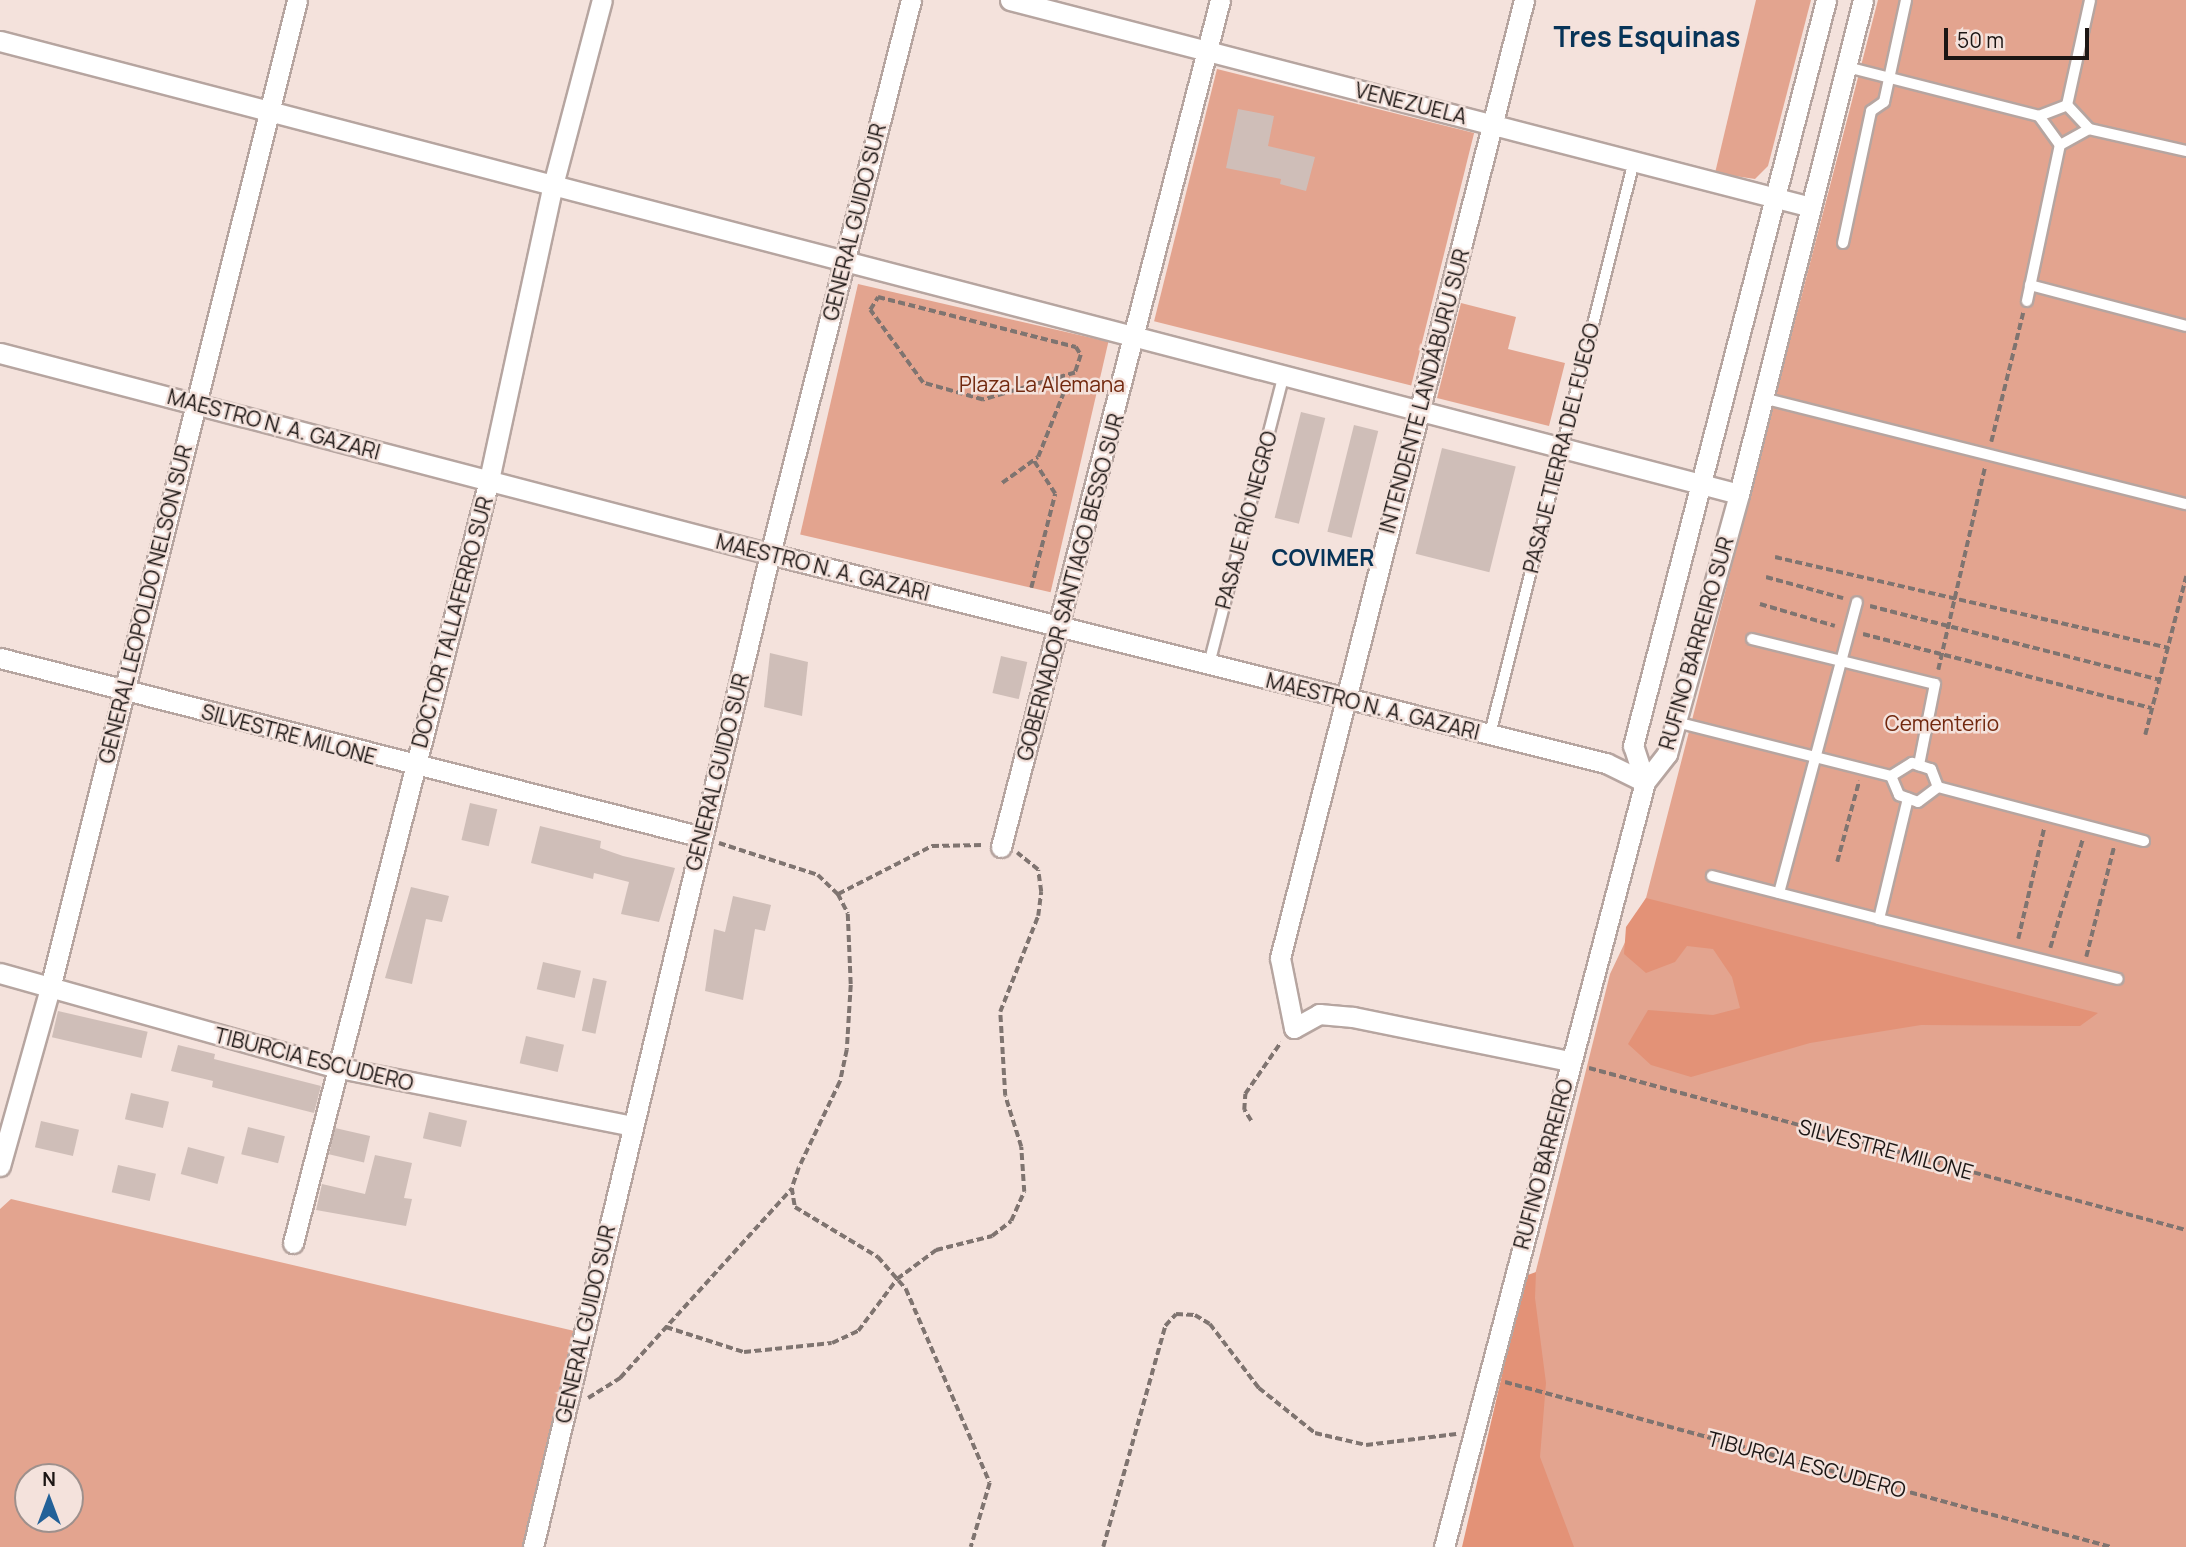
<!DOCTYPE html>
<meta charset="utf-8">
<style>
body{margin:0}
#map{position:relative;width:2186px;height:1547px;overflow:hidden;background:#f4e2dc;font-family:Manrope,sans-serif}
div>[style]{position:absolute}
.green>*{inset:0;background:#e3a48f;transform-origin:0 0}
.forest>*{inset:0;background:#e39277}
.building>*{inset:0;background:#cfbeb8;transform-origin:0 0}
.path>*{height:3.5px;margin-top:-1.75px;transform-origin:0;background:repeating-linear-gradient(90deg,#7f7470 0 7px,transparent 0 10.5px)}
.roads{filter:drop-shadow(2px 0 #b6a5a0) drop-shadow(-2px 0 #b6a5a0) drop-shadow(0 2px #b6a5a0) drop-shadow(0 -2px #b6a5a0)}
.service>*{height:10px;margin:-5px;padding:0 5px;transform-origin:5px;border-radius:5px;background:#fff}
.minor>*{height:19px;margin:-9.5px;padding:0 9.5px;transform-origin:9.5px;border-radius:9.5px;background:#fff}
span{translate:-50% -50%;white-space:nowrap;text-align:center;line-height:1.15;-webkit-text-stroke:5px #f4e2dc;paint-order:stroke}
.street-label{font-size:21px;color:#1c1614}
.park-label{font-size:21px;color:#71280e}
.neighbourhood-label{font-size:23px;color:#073458;font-weight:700}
.district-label{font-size:28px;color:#073458;font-weight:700}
.north{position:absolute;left:14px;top:1463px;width:70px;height:70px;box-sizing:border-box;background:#f4e2dc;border:2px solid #9e908c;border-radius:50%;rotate:0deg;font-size:19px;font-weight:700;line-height:28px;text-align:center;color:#1c1614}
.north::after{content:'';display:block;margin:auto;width:24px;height:32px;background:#236198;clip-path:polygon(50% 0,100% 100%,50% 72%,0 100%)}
.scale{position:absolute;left:1944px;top:28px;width:145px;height:32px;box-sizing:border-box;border:4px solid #1c1614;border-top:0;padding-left:9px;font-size:21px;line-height:24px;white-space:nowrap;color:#1c1614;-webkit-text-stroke:5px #f4e2dc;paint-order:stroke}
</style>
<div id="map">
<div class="green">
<div style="clip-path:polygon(1756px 0,1811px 0,1768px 166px,1755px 179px,1715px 173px)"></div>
<div style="clip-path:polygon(1878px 0,2186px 0,2186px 1547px,1467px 1547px,1610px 974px,1646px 898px)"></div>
<div style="left:1217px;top:69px;width:265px;height:260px;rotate:14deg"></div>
<div style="left:858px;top:284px;width:257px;height:257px;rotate:13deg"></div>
<div style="clip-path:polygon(1461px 303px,1516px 317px,1508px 349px,1565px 363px,1549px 426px,1437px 398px)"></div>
<div style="clip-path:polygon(evenodd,11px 1199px,583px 1333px,533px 1547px,0 1547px,0 1209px,11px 1199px,28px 1477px,70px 1477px,70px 1519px,28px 1519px,28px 1477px)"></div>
</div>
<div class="forest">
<div style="clip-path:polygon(1646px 898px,2098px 1013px,2080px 1026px,1921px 1025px,1810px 1043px,1691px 1077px,1651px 1065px,1628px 1044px,1648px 1010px,1713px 1015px,1740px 1008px,1732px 977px,1713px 949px,1687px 946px,1675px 962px,1646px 973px,1624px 954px,1626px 927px)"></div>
<div style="clip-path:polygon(1536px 1272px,1535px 1298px,1546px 1383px,1540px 1457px,1574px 1547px,1462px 1547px,1525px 1276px)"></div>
</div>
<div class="building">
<div style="clip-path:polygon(1238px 109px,1274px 116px,1268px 146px,1315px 157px,1306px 191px,1280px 184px,1281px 179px,1226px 168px)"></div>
<div style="left:1301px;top:412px;width:25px;height:109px;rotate:14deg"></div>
<div style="left:1354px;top:425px;width:25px;height:110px;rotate:14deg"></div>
<div style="left:1442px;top:448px;width:76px;height:109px;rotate:14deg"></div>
<div style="clip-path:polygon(770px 653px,808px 662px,802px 716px,764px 707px)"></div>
<div style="left:1001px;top:656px;width:27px;height:38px;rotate:13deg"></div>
<div style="left:470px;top:803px;width:28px;height:38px;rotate:13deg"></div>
<div style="clip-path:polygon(540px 826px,601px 841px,600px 848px,623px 856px,675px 868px,659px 922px,621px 914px,629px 882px,594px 873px,593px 879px,531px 863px)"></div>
<div style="clip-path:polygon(411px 887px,449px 896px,442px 922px,426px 919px,412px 984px,385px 978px)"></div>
<div style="clip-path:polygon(733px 896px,771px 905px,765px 931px,755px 929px,743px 1000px,705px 991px,714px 929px,725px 932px)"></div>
<div style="left:543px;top:962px;width:39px;height:28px;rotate:13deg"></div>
<div style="left:593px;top:978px;width:14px;height:54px;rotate:12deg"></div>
<div style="left:58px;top:1011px;width:92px;height:27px;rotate:13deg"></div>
<div style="left:526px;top:1036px;width:39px;height:28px;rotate:13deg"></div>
<div style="clip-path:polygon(178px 1045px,215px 1054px,214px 1059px,321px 1086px,314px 1113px,212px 1087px,213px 1081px,171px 1071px)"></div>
<div style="left:131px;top:1093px;width:39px;height:27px;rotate:13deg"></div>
<div style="left:429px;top:1112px;width:39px;height:27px;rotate:13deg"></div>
<div style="left:41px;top:1121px;width:39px;height:27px;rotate:13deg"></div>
<div style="left:248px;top:1127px;width:38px;height:28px;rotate:14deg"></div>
<div style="left:335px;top:1128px;width:36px;height:27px;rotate:13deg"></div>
<div style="left:188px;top:1147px;width:38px;height:28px;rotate:15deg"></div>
<div style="clip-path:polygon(375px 1155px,412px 1163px,404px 1198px,412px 1199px,406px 1226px,316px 1210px,322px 1184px,365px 1194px)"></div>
<div style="left:118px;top:1165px;width:39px;height:28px;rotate:13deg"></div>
</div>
<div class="path">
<div style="left:878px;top:297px;width:204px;rotate:14.2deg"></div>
<div style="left:1076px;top:347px;width:9px;rotate:58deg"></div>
<div style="left:1081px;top:355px;width:19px;rotate:108deg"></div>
<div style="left:1075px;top:373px;width:96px;rotate:163.6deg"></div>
<div style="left:983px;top:400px;width:62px;rotate:-164.2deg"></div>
<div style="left:923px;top:383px;width:90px;rotate:-126deg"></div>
<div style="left:870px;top:310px;width:15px;rotate:-58deg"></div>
<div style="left:1991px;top:442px;width:133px;rotate:-76.1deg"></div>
<div style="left:1002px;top:483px;width:44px;rotate:-35.8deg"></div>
<div style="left:1038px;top:457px;width:73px;rotate:-68.3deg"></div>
<div style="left:1065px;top:389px;width:13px;rotate:-108deg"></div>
<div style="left:1775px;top:557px;width:404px;rotate:13deg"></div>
<div style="left:1766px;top:577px;width:80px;rotate:15.3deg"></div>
<div style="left:1031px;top:588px;width:97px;rotate:-75.7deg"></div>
<div style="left:1055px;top:494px;width:40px;rotate:-122.9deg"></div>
<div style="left:1760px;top:604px;width:78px;rotate:16.3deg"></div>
<div style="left:1870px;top:606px;width:299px;rotate:14.3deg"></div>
<div style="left:1863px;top:634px;width:298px;rotate:14.4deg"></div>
<div style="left:1938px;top:670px;width:209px;rotate:-77deg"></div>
<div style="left:2145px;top:735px;width:164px;rotate:-75.5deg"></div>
<div style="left:719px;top:843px;width:104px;rotate:17.9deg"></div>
<div style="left:818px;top:875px;width:28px;rotate:44deg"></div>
<div style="left:838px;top:894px;width:22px;rotate:63deg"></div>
<div style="left:848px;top:914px;width:71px;rotate:87.6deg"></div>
<div style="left:851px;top:985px;width:65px;rotate:93.5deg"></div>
<div style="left:847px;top:1050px;width:33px;rotate:102deg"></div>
<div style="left:840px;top:1082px;width:95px;rotate:115.5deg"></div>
<div style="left:799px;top:1168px;width:21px;rotate:109deg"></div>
<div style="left:792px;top:1188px;width:19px;rotate:81deg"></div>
<div style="left:795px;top:1207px;width:97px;rotate:31.1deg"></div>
<div style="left:878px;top:1257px;width:43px;rotate:48.8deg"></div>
<div style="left:906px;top:1289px;width:211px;rotate:66.6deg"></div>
<div style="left:990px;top:1483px;width:67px;rotate:106.5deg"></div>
<div style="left:1837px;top:862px;width:84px;rotate:-74.8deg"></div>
<div style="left:838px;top:894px;width:106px;rotate:-27.1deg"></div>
<div style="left:932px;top:846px;width:51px;rotate:-1.1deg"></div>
<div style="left:2018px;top:939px;width:114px;rotate:-76.8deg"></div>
<div style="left:2050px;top:948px;width:115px;rotate:-73.3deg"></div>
<div style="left:2086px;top:957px;width:114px;rotate:-75.8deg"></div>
<div style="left:1589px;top:1068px;width:619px;rotate:15.18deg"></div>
<div style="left:1251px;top:1121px;width:13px;rotate:-122deg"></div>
<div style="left:1244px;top:1110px;width:16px;rotate:-86deg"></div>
<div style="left:1245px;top:1094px;width:63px;rotate:-55.3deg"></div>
<div style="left:666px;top:1327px;width:82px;rotate:17.8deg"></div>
<div style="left:744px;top:1352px;width:88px;rotate:-5.8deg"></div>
<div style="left:832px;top:1343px;width:29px;rotate:-25deg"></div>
<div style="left:858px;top:1331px;width:65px;rotate:-53.1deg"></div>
<div style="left:897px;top:1279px;width:49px;rotate:-36.6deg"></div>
<div style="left:936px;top:1250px;width:58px;rotate:-14deg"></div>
<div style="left:992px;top:1236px;width:24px;rotate:-38deg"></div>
<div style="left:1011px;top:1221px;width:32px;rotate:-66deg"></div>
<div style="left:1024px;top:1192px;width:45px;rotate:-93.8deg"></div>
<div style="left:1021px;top:1147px;width:53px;rotate:-107.4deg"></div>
<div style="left:1005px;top:1096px;width:84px;rotate:-93.4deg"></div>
<div style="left:1000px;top:1012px;width:103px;rotate:-68.4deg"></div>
<div style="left:1038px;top:916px;width:24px;rotate:-83deg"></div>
<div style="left:1041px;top:892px;width:22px;rotate:-98deg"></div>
<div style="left:1038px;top:870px;width:27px;rotate:-141deg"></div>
<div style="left:1505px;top:1382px;width:628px;rotate:15.23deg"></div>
<div style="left:588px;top:1398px;width:38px;rotate:-32deg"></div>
<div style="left:620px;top:1378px;width:256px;rotate:-47.8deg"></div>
<div style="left:1103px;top:1547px;width:230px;rotate:-74.3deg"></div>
<div style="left:1165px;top:1326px;width:16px;rotate:-47deg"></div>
<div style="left:1176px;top:1314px;width:19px;rotate:3deg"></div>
<div style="left:1195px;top:1315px;width:17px;rotate:31deg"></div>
<div style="left:1210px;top:1324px;width:81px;rotate:52.6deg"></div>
<div style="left:1259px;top:1388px;width:72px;rotate:38.8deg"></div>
<div style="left:1315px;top:1433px;width:52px;rotate:13.2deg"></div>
<div style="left:1366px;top:1445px;width:91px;rotate:-7deg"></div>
</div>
<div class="roads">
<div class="service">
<div style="left:1847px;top:67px;width:198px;rotate:14.3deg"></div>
<div style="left:2039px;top:116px;width:30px;rotate:-21deg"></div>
<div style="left:2067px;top:105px;width:33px;rotate:47deg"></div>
<div style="left:2089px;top:129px;width:33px;rotate:151deg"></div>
<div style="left:2060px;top:145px;width:36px;rotate:-126deg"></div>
<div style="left:2067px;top:105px;width:107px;rotate:-77.6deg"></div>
<div style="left:2089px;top:129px;width:99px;rotate:12.8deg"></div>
<div style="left:1843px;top:243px;width:135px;rotate:-78deg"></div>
<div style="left:1871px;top:111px;width:16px;rotate:-35deg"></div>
<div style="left:1884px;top:102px;width:104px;rotate:-77.8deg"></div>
<div style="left:2030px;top:285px;width:161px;rotate:14.7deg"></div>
<div style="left:2027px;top:301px;width:159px;rotate:-78.1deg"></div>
<div style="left:1763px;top:398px;width:436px;rotate:14.1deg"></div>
<div style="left:1752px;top:639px;width:188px;rotate:13.8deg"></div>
<div style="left:1935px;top:684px;width:83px;rotate:101.2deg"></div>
<div style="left:1209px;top:664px;width:299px;rotate:-75.5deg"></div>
<div style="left:1676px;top:722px;width:222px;rotate:14.1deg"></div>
<div style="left:1891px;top:776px;width:21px;rotate:67deg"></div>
<div style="left:1899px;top:795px;width:20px;rotate:20deg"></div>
<div style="left:1918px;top:802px;width:25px;rotate:-37deg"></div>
<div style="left:1938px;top:787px;width:213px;rotate:14.7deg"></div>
<div style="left:1490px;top:734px;width:591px;rotate:-75.89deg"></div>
<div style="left:1891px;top:776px;width:25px;rotate:-32deg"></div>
<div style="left:1912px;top:763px;width:20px;rotate:18deg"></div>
<div style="left:1931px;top:769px;width:19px;rotate:69deg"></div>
<div style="left:1712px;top:876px;width:172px;rotate:14.4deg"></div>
<div style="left:1879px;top:919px;width:124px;rotate:-76.5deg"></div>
<div style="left:1779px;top:893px;width:301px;rotate:-75deg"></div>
<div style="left:1879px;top:919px;width:246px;rotate:14.1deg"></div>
</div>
<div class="minor">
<div style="left:1010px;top:0;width:827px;rotate:14.49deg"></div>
<div style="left:0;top:41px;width:1797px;rotate:14.6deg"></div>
<div style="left:0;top:353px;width:796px;rotate:14.63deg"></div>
<div style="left:770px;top:554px;width:862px;rotate:14.04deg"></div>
<div style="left:1606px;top:763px;width:43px;rotate:26deg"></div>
<div style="left:0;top:658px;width:724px;rotate:14.3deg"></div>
<div style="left:1645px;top:782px;width:38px;rotate:-108deg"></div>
<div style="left:1633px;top:746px;width:771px;rotate:-75.49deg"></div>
<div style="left:1001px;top:847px;width:875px;rotate:-75.5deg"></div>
<div style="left:0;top:973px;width:348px;rotate:15.7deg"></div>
<div style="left:335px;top:1067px;width:303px;rotate:11.2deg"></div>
<div style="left:1294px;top:1028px;width:71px;rotate:-101.3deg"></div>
<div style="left:1280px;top:958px;width:989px;rotate:-75.71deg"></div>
<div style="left:1294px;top:1028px;width:29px;rotate:-29deg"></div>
<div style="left:1319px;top:1014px;width:34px;rotate:5deg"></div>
<div style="left:1353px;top:1017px;width:221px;rotate:11.5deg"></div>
<div style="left:0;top:1166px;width:185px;rotate:-74.3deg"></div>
<div style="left:50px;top:988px;width:1018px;rotate:-75.96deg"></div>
<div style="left:293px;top:1243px;width:788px;rotate:-75.59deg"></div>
<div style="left:489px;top:480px;width:302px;rotate:-77.8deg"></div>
<div style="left:553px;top:185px;width:191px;rotate:-75.2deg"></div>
<div style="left:533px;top:1547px;width:1021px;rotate:-76.58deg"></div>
<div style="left:770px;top:554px;width:572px;rotate:-75.72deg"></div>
<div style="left:1444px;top:1547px;width:791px;rotate:-75.28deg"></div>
<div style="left:1645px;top:782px;width:36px;rotate:-52deg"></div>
<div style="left:1667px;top:754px;width:270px;rotate:-74.5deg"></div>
<div style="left:1739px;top:494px;width:509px;rotate:-75.91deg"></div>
</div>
</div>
<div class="street-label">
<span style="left:1411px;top:103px;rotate:14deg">VENEZUELA</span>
<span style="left:854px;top:222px;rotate:-76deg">GENERAL GUIDO SUR</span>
<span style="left:1424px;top:391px;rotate:-75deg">INTENDENTE LANDÁBURU SUR</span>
<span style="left:274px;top:424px;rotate:15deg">MAESTRO N. A. GAZARI</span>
<span style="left:1561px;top:448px;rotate:-76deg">PASAJE TIERRA DEL FUEGO</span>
<span style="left:1246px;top:520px;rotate:-75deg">PASAJE RÍO NEGRO</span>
<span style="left:823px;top:567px;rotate:14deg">MAESTRO N. A. GAZARI</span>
<span style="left:1070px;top:587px;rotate:-75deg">GOBERNADOR SANTIAGO BESSO SUR</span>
<span style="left:145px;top:604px;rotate:-76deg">GENERAL LEOPOLDO NELSON SUR</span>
<span style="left:452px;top:622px;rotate:-75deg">DOCTOR TALLAFERRO SUR</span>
<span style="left:1696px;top:643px;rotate:-74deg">RUFINO BARREIRO SUR</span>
<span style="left:1373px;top:706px;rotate:14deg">MAESTRO N. A. GAZARI</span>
<span style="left:289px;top:734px;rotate:15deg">SILVESTRE MILONE</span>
<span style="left:717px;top:772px;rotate:-76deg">GENERAL GUIDO SUR</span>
<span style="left:314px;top:1059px;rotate:14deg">TIBURCIA ESCUDERO</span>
<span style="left:1886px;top:1149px;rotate:15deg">SILVESTRE MILONE</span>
<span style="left:1543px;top:1164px;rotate:-75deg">RUFINO BARREIRO</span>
<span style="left:585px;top:1324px;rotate:-77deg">GENERAL GUIDO SUR</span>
<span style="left:1807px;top:1464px;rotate:15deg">TIBURCIA ESCUDERO</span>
</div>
<div class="park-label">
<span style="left:1042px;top:384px">Plaza La Alemana</span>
<span style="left:1942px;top:723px">Cementerio</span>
</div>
<div class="neighbourhood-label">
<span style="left:1323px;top:557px">COVIMER</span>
</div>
<div class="district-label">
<span style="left:1647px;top:36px">Tres Esquinas</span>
</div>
<div class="north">N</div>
<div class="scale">50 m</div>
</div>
